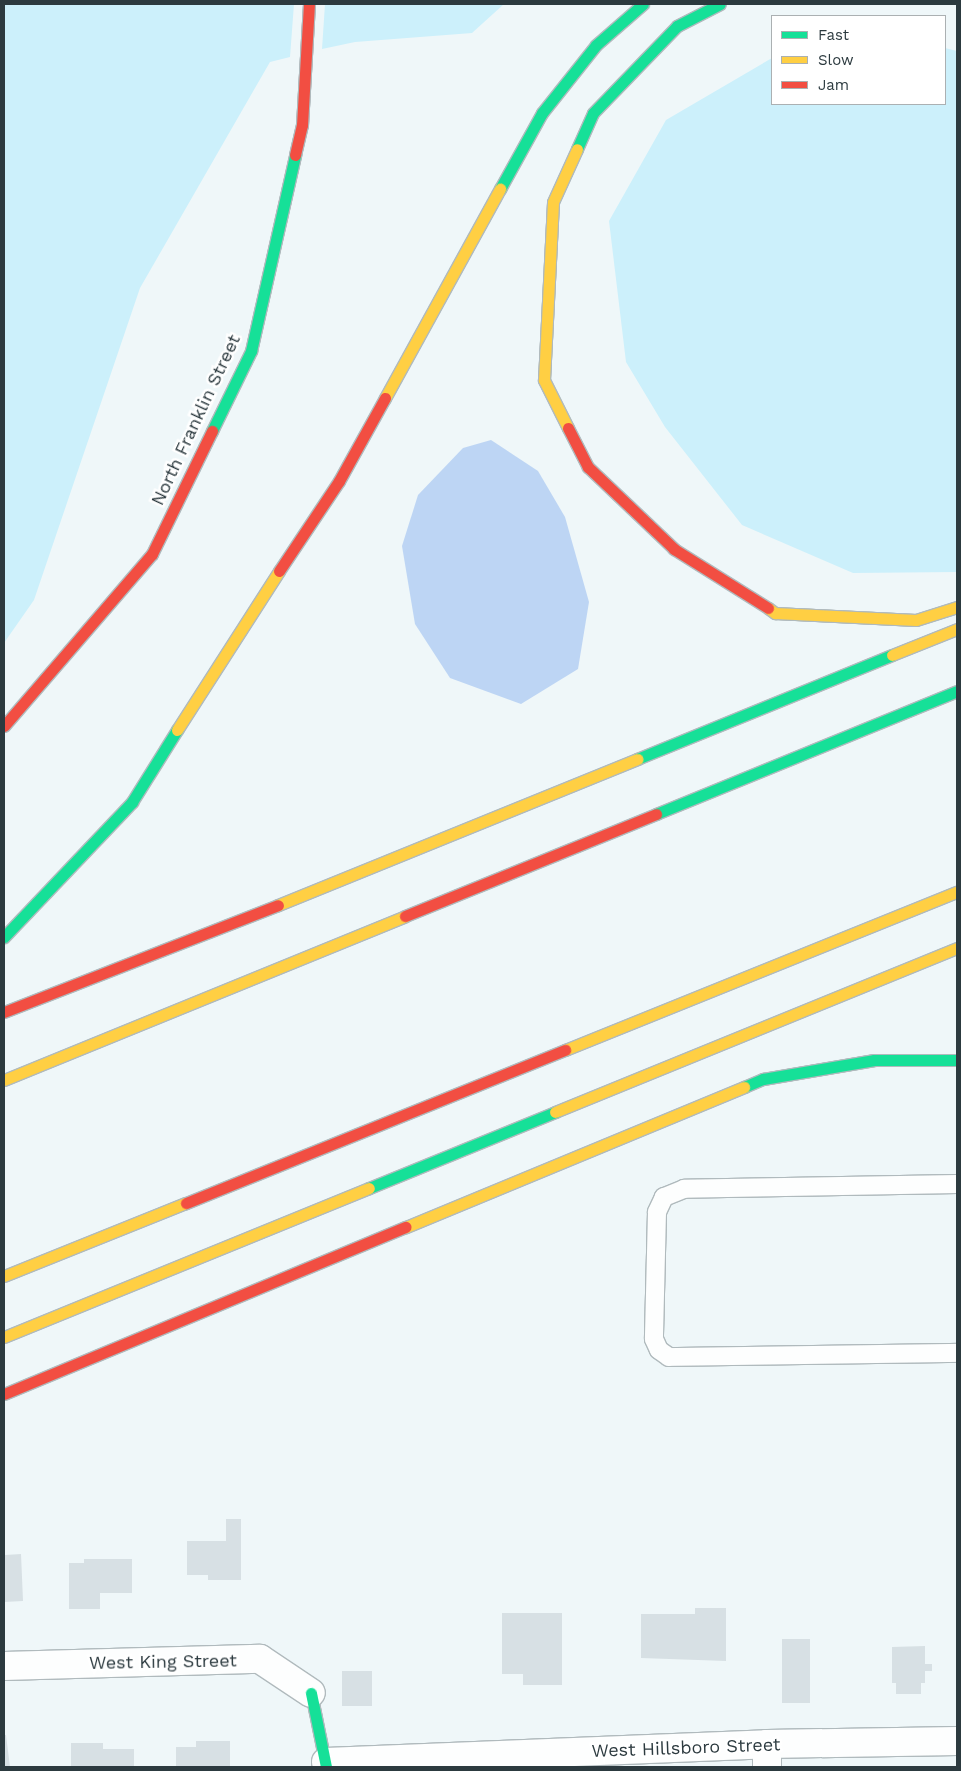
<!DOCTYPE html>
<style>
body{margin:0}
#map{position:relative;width:961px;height:1771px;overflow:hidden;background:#eff7f9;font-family:"Work Sans",sans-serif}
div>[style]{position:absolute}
.green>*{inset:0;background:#ccf0fb}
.water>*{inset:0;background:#bdd5f4}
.building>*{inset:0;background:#d7e0e4;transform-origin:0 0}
.roads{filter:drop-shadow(1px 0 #b0babd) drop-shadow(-1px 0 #b0babd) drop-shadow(0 1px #b0babd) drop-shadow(0 -1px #b0babd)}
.lane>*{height:18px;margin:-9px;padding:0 9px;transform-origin:9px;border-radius:9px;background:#fdfefe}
.street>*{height:28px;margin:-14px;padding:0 14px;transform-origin:14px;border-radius:14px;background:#fdfefe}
.fast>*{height:11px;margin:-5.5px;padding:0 5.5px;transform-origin:5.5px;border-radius:5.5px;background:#16e098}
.slow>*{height:11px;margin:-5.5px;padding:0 5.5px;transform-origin:5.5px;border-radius:5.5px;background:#ffcf43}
.jam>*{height:11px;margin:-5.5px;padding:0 5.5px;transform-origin:5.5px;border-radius:5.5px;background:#f24e42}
span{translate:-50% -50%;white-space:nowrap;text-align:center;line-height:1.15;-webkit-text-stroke:5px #fff;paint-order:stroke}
.street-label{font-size:18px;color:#2c3a3f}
.frame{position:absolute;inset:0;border:5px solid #2c3a3f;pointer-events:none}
.legend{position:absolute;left:771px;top:15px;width:175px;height:90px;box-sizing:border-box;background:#fff;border:1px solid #abb0b2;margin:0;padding:6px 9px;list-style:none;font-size:15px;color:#2c3a3f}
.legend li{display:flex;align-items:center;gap:10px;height:25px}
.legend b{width:25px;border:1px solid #abb0b2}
</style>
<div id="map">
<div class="green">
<div style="clip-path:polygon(4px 4px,294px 4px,290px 57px,270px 62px,140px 288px,34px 600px,4px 643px)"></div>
<div style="clip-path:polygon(325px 4px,504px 4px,472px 33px,355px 42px,322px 49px)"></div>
<div style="clip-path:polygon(945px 48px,957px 51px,957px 572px,853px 573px,742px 525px,665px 427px,626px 362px,609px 221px,666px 120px,772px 58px,772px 104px,945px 104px)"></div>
</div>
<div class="water">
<div style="clip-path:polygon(491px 440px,538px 471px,565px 517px,589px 602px,578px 669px,521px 704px,450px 678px,415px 624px,402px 546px,418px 495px,463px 448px)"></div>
</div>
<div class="building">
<div style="clip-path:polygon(226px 1519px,241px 1519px,241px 1580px,208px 1580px,208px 1575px,187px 1575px,187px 1541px,226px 1541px)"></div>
<div style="clip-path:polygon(21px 1554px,23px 1601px,4px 1602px,5px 1555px)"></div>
<div style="clip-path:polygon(84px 1559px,132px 1559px,132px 1593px,100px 1593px,100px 1609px,69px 1609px,69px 1563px,84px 1563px)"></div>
<div style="clip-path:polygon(695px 1608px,726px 1608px,726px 1661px,641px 1658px,641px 1614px,695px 1614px)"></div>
<div style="clip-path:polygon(502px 1613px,562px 1613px,562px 1685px,523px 1685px,523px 1674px,502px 1674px)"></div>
<div style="left:782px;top:1639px;width:28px;height:64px"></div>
<div style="clip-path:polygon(925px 1646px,925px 1664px,932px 1664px,932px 1671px,925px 1671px,925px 1683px,921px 1683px,921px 1694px,896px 1694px,896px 1683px,892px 1683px,892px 1647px)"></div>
<div style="left:342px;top:1671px;width:30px;height:35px"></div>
<div style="clip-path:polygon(4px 1735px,6px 1735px,10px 1767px,4px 1767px)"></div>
<div style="clip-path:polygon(196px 1741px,230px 1741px,230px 1767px,176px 1767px,176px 1747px,196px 1747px)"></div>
<div style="clip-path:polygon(71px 1743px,103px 1743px,103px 1749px,134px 1749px,134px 1767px,71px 1767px)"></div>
</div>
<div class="roads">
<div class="lane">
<div style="left:957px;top:1184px;width:273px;rotate:179deg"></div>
<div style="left:684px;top:1189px;width:22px;rotate:158deg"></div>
<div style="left:664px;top:1197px;width:17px;rotate:115deg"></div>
<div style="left:657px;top:1212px;width:127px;rotate:91.4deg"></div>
<div style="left:654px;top:1339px;width:12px;rotate:66deg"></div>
<div style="left:659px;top:1350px;width:12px;rotate:35deg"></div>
<div style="left:669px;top:1357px;width:288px;rotate:-0.8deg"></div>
</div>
<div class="street">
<div style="left:4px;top:1666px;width:256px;rotate:-1.6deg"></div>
<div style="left:260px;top:1659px;width:61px;rotate:33.7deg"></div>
<div style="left:767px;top:1744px;width:23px;rotate:90deg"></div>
<div style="left:326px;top:1762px;width:441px;rotate:-2.3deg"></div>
<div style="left:767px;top:1744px;width:190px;rotate:-0.9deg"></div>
</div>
<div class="fast">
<div style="left:577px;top:149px;width:39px;rotate:-66deg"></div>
<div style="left:593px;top:113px;width:121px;rotate:-46deg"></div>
<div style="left:677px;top:26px;width:48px;rotate:-27.1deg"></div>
<div style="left:500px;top:189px;width:87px;rotate:-61.1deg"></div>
<div style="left:542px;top:113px;width:87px;rotate:-51.5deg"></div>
<div style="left:596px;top:45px;width:62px;rotate:-41.1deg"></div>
<div style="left:212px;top:431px;width:89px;rotate:-64deg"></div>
<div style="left:251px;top:351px;width:201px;rotate:-77.3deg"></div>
<div style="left:637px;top:759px;width:275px;rotate:-22.2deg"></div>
<div style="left:656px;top:814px;width:325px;rotate:-22.2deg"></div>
<div style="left:4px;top:937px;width:186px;rotate:-46.5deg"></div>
<div style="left:132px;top:802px;width:85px;rotate:-58deg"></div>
<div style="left:744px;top:1087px;width:21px;rotate:-23deg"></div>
<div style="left:763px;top:1079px;width:113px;rotate:-9.7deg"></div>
<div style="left:874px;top:1060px;width:83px"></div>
<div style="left:369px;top:1188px;width:201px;rotate:-22.2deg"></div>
<div style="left:311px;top:1693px;width:76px;rotate:78.5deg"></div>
</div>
<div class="slow">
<div style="left:385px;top:398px;width:239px;rotate:-61.2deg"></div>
<div style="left:568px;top:428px;width:54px;rotate:-116.6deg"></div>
<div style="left:544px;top:380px;width:178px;rotate:-87.1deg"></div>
<div style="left:553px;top:202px;width:58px;rotate:-65.6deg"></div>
<div style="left:768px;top:608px;width:9px;rotate:36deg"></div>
<div style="left:775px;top:613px;width:141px;rotate:2.8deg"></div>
<div style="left:916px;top:620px;width:43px;rotate:-17.6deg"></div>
<div style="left:892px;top:655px;width:70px;rotate:-21.8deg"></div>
<div style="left:177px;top:730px;width:189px;rotate:-57.3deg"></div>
<div style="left:278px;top:905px;width:388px;rotate:-22.1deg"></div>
<div style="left:565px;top:1050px;width:423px;rotate:-22deg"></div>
<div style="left:4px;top:1080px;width:433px;rotate:-22.2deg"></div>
<div style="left:555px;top:1112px;width:434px;rotate:-22.2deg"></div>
<div style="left:406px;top:1227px;width:366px;rotate:-22.5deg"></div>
<div style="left:4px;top:1276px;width:196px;rotate:-21.9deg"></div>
<div style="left:4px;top:1337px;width:394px;rotate:-22.2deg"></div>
</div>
<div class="jam">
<div style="left:295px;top:155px;width:31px;rotate:-77deg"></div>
<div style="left:302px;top:125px;width:121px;rotate:-86.7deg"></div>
<div style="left:568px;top:428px;width:44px;rotate:62.9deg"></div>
<div style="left:588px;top:467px;width:119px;rotate:43.6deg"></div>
<div style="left:674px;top:549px;width:111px;rotate:32.1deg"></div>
<div style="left:279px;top:571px;width:108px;rotate:-56.3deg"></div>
<div style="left:339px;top:481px;width:95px;rotate:-61deg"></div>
<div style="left:4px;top:726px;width:227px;rotate:-49.3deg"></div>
<div style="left:152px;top:554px;width:137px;rotate:-64deg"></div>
<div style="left:405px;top:916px;width:271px;rotate:-22.1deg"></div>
<div style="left:4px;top:1012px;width:294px;rotate:-21.3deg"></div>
<div style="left:186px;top:1203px;width:409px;rotate:-22deg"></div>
<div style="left:4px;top:1394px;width:435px;rotate:-22.6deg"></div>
</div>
</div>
<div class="street-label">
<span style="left:196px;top:420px;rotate:-65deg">North Franklin Street</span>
<span style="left:163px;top:1662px;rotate:-1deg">West King Street</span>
<span style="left:686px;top:1748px;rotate:-2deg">West Hillsboro Street</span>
</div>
<div class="frame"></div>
<ul class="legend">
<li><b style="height:6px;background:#16e098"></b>Fast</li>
<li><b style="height:6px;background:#ffcf43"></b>Slow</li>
<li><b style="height:6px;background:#f24e42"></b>Jam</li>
</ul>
</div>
